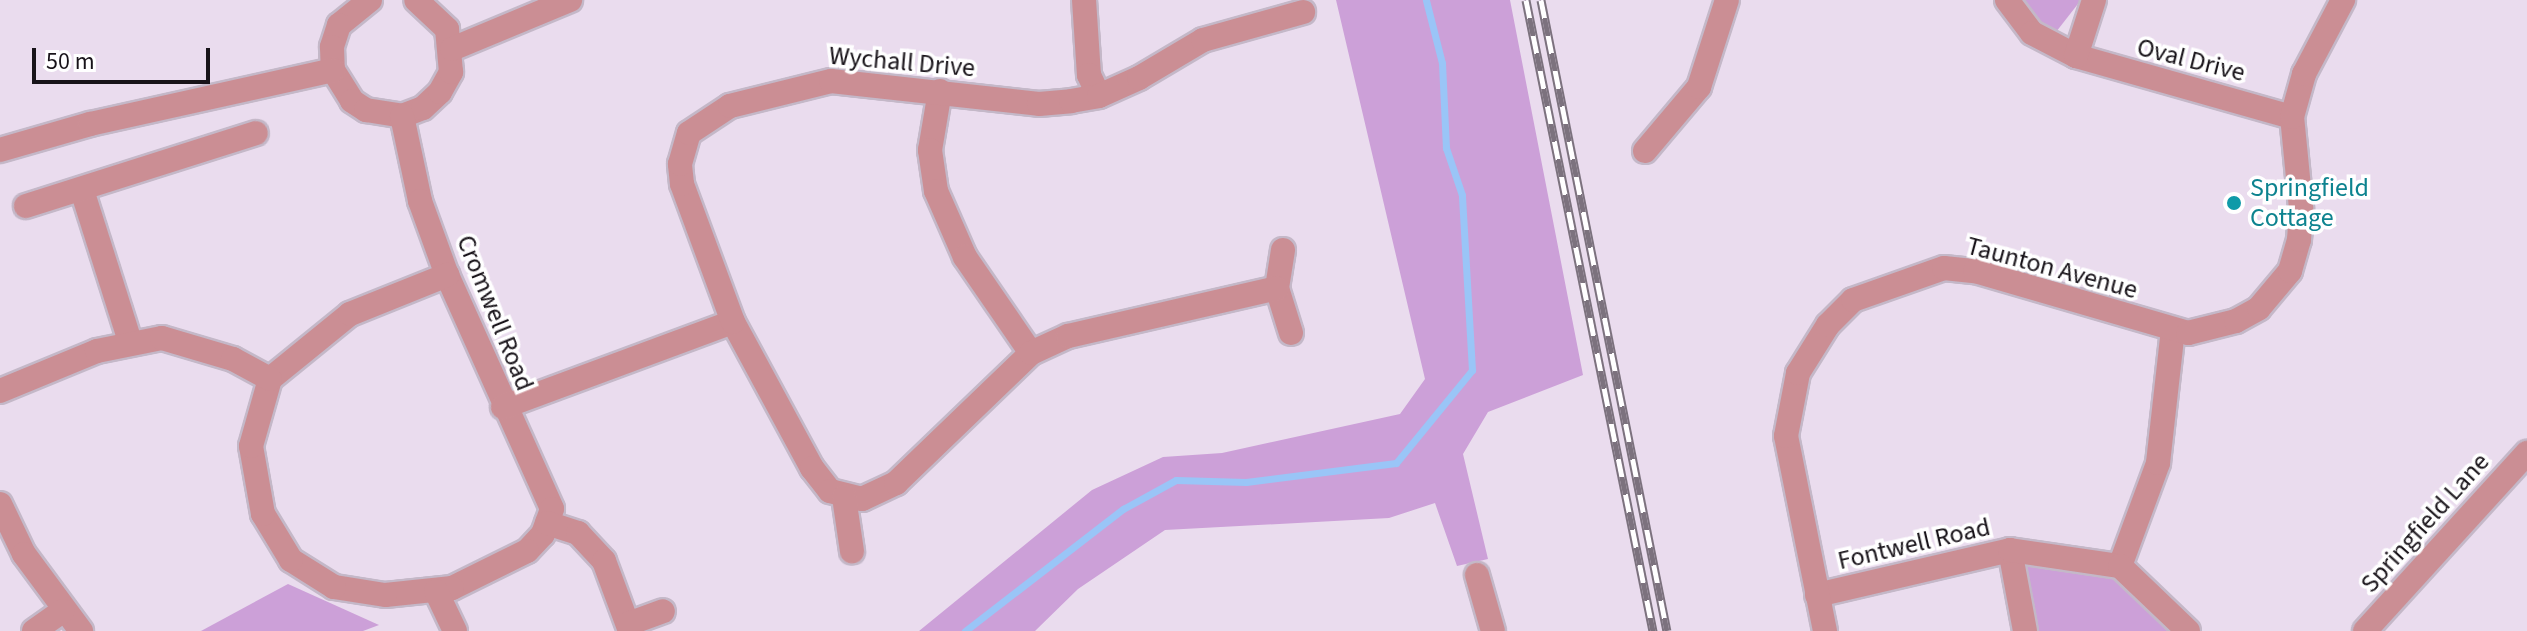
<!DOCTYPE html>
<style>
body{margin:0}
#map{position:relative;width:2527px;height:631px;overflow:hidden;background:#eadcee;font-family:"Source Sans 3",sans-serif}
div>[style]{position:absolute}
.green>*{inset:0;background:#cca0d8}
.stream>*{height:7px;margin:-3.5px;padding:0 3.5px;transform-origin:3.5px;border-radius:3.5px;background:#9ac5f7}
.roads{filter:drop-shadow(2px 0 #c4b8c8) drop-shadow(-2px 0 #c4b8c8) drop-shadow(0 2px #c4b8c8) drop-shadow(0 -2px #c4b8c8)}
.minor>*{height:24px;margin:-12px;padding:0 12px;transform-origin:12px;border-radius:12px;background:#cb8e94}
.rail>*{height:9px;margin-top:-4.5px;transform-origin:0;background:repeating-linear-gradient(90deg,#fff 0 18px,#7c727e 0 36px);box-sizing:border-box;border-block:2px solid #7c727e}
.dots>*{width:22px;height:22px;translate:-50% -50%;box-sizing:border-box;border:4px solid #fff;border-radius:50%}
span{translate:-50% -50%;white-space:nowrap;text-align:center;line-height:1.15;-webkit-text-stroke:7px #fff;paint-order:stroke}
.street-label{font-size:26px;color:#181319}
.culture-label{font-size:26px;color:#0d838f}
.left{translate:0 -50%;text-align:left}
.scale{position:absolute;left:32px;top:48px;width:178px;height:36px;box-sizing:border-box;border:4px solid #181319;border-top:0;padding-left:10px;font-size:24px;line-height:28px;white-space:nowrap;color:#181319;-webkit-text-stroke:6px #fff;paint-order:stroke}
</style>
<div id="map">
<div class="green">
<div style="clip-path:polygon(1336px 0,1510px 0,1583px 375px,1488px 412px,1463px 454px,1488px 559px,1457px 566px,1435px 503px,1389px 518px,1165px 530px,1078px 589px,1035px 631px,919px 631px,1092px 490px,1163px 457px,1222px 453px,1400px 414px,1425px 379px)"></div>
<div style="clip-path:polygon(2016px 0,2081px 0,2056px 32px,2033px 22px)"></div>
<div style="clip-path:polygon(2019px 560px,2119px 573px,2177px 631px,2031px 631px)"></div>
<div style="clip-path:polygon(288px 584px,379px 625px,363px 631px,201px 631px)"></div>
</div>
<div class="stream">
<div style="left:965px;top:631px;width:200px;rotate:-37.7deg"></div>
<div style="left:1123px;top:509px;width:60px;rotate:-28.7deg"></div>
<div style="left:1176px;top:480px;width:70px;rotate:1.6deg"></div>
<div style="left:1246px;top:482px;width:151px;rotate:-7.2deg"></div>
<div style="left:1396px;top:463px;width:120px;rotate:-50.7deg"></div>
<div style="left:1472px;top:370px;width:175px;rotate:-93.3deg"></div>
<div style="left:1462px;top:195px;width:50px;rotate:-108.8deg"></div>
<div style="left:1446px;top:148px;width:85px;rotate:-92.7deg"></div>
<div style="left:1442px;top:63px;width:65px;rotate:-104.3deg"></div>
</div>
<div class="roads">
<div class="minor">
<div style="left:370px;top:0;width:40px;rotate:141deg"></div>
<div style="left:339px;top:25px;width:23px;rotate:108deg"></div>
<div style="left:332px;top:47px;width:23px;rotate:88deg"></div>
<div style="left:333px;top:70px;width:36px;rotate:58deg"></div>
<div style="left:352px;top:101px;width:17px;rotate:33deg"></div>
<div style="left:366px;top:110px;width:36px;rotate:9deg"></div>
<div style="left:402px;top:116px;width:22px;rotate:-21deg"></div>
<div style="left:423px;top:108px;width:23px;rotate:-43deg"></div>
<div style="left:440px;top:92px;width:23px;rotate:-61deg"></div>
<div style="left:451px;top:72px;width:43px;rotate:-95.3deg"></div>
<div style="left:447px;top:29px;width:42px;rotate:-136.9deg"></div>
<div style="left:1084px;top:0;width:75px;rotate:86.2deg"></div>
<div style="left:1089px;top:75px;width:23px;rotate:65deg"></div>
<div style="left:2007px;top:0;width:41px;rotate:52.9deg"></div>
<div style="left:2032px;top:33px;width:50px;rotate:27.6deg"></div>
<div style="left:2076px;top:56px;width:224px;rotate:15.8deg"></div>
<div style="left:452px;top:49px;width:128px;rotate:-22.6deg"></div>
<div style="left:2076px;top:56px;width:59px;rotate:-72.2deg"></div>
<div style="left:940px;top:91px;width:60px;rotate:99.6deg"></div>
<div style="left:930px;top:150px;width:41px;rotate:81.7deg"></div>
<div style="left:936px;top:191px;width:72px;rotate:66.3deg"></div>
<div style="left:965px;top:257px;width:116px;rotate:55.5deg"></div>
<div style="left:402px;top:116px;width:87px;rotate:78deg"></div>
<div style="left:420px;top:201px;width:79px;rotate:70deg"></div>
<div style="left:447px;top:275px;width:256px;rotate:65.8deg"></div>
<div style="left:552px;top:509px;width:27px;rotate:110deg"></div>
<div style="left:543px;top:534px;width:23px;rotate:133deg"></div>
<div style="left:527px;top:551px;width:84px;rotate:153.7deg"></div>
<div style="left:452px;top:588px;width:67px;rotate:174deg"></div>
<div style="left:385px;top:595px;width:52px;rotate:-171.1deg"></div>
<div style="left:334px;top:587px;width:51px;rotate:-147.9deg"></div>
<div style="left:291px;top:560px;width:54px;rotate:-121.3deg"></div>
<div style="left:263px;top:514px;width:69px;rotate:-100deg"></div>
<div style="left:251px;top:446px;width:70px;rotate:-74.2deg"></div>
<div style="left:270px;top:379px;width:103px;rotate:-39.1deg"></div>
<div style="left:350px;top:314px;width:105px;rotate:-21.9deg"></div>
<div style="left:0;top:150px;width:94px;rotate:-16.1deg"></div>
<div style="left:90px;top:124px;width:249px;rotate:-12.5deg"></div>
<div style="left:1645px;top:151px;width:84px;rotate:-49.8deg"></div>
<div style="left:1699px;top:87px;width:91px;rotate:-72.2deg"></div>
<div style="left:82px;top:190px;width:158px;rotate:72.4deg"></div>
<div style="left:26px;top:206px;width:241px;rotate:-17.6deg"></div>
<div style="left:1283px;top:250px;width:38px;rotate:99deg"></div>
<div style="left:1277px;top:288px;width:47px;rotate:72.7deg"></div>
<div style="left:733px;top:322px;width:166px;rotate:61.6deg"></div>
<div style="left:812px;top:468px;width:29px;rotate:52deg"></div>
<div style="left:830px;top:491px;width:33px;rotate:14deg"></div>
<div style="left:862px;top:499px;width:38px;rotate:-25deg"></div>
<div style="left:896px;top:483px;width:187px;rotate:-43.9deg"></div>
<div style="left:1031px;top:353px;width:41px;rotate:-24.7deg"></div>
<div style="left:1068px;top:336px;width:214px;rotate:-12.9deg"></div>
<div style="left:0;top:391px;width:105px;rotate:-22.4deg"></div>
<div style="left:97px;top:351px;width:66px;rotate:-11.3deg"></div>
<div style="left:162px;top:338px;width:74px;rotate:16.5deg"></div>
<div style="left:233px;top:359px;width:42px;rotate:28.4deg"></div>
<div style="left:503px;top:407px;width:245px;rotate:-20.3deg"></div>
<div style="left:733px;top:322px;width:147px;rotate:-110.3deg"></div>
<div style="left:682px;top:184px;width:20px;rotate:-96deg"></div>
<div style="left:680px;top:164px;width:32px;rotate:-74deg"></div>
<div style="left:689px;top:133px;width:49px;rotate:-33.4deg"></div>
<div style="left:730px;top:106px;width:104px;rotate:-13.9deg"></div>
<div style="left:831px;top:81px;width:209px;rotate:6.3deg"></div>
<div style="left:1039px;top:104px;width:32px;rotate:-5deg"></div>
<div style="left:1071px;top:101px;width:28px;rotate:-10deg"></div>
<div style="left:1099px;top:96px;width:44px;rotate:-24.2deg"></div>
<div style="left:1139px;top:78px;width:74px;rotate:-30.7deg"></div>
<div style="left:1203px;top:40px;width:104px;rotate:-15.6deg"></div>
<div style="left:844px;top:497px;width:55px;rotate:81.6deg"></div>
<div style="left:0;top:504px;width:55px;rotate:64.4deg"></div>
<div style="left:24px;top:554px;width:96px;rotate:53.5deg"></div>
<div style="left:547px;top:523px;width:33px;rotate:18deg"></div>
<div style="left:578px;top:533px;width:38px;rotate:47deg"></div>
<div style="left:604px;top:561px;width:75px;rotate:69.6deg"></div>
<div style="left:2010px;top:550px;width:82px;rotate:79.5deg"></div>
<div style="left:2120px;top:566px;width:110px;rotate:-69.7deg"></div>
<div style="left:2158px;top:463px;width:134px;rotate:-83.6deg"></div>
<div style="left:1477px;top:575px;width:58px;rotate:74.1deg"></div>
<div style="left:436px;top:591px;width:44px;rotate:64.6deg"></div>
<div style="left:1817px;top:595px;width:198px;rotate:-13.1deg"></div>
<div style="left:2010px;top:550px;width:111px;rotate:8.3deg"></div>
<div style="left:2120px;top:566px;width:94px;rotate:43.7deg"></div>
<div style="left:628px;top:624px;width:37px;rotate:-20deg"></div>
<div style="left:34px;top:631px;width:35px;rotate:-35deg"></div>
<div style="left:1825px;top:631px;width:199px;rotate:-101.3deg"></div>
<div style="left:1786px;top:436px;width:64px;rotate:-79.2deg"></div>
<div style="left:1798px;top:373px;width:57px;rotate:-58deg"></div>
<div style="left:1828px;top:325px;width:35px;rotate:-45deg"></div>
<div style="left:1853px;top:300px;width:96px;rotate:-19.4deg"></div>
<div style="left:1944px;top:268px;width:31px;rotate:6deg"></div>
<div style="left:1975px;top:271px;width:222px;rotate:16.2deg"></div>
<div style="left:2188px;top:333px;width:49px;rotate:-14deg"></div>
<div style="left:2236px;top:321px;width:26px;rotate:-29deg"></div>
<div style="left:2259px;top:308px;width:48px;rotate:-50deg"></div>
<div style="left:2290px;top:271px;width:32px;rotate:-74deg"></div>
<div style="left:2299px;top:240px;width:32px;rotate:-86deg"></div>
<div style="left:2301px;top:208px;width:91px;rotate:-95.6deg"></div>
<div style="left:2292px;top:117px;width:45px;rotate:-74.4deg"></div>
<div style="left:2304px;top:74px;width:84px;rotate:-62.2deg"></div>
<div style="left:2365px;top:631px;width:241px;rotate:-47.7deg"></div>
</div>
</div>
<div class="rail">
<div style="left:1526px;top:0;width:644px;rotate:78.62deg"></div>
<div style="left:1541px;top:0;width:643px;rotate:78.71deg"></div>
</div>
<div class="dots">
<div style="left:2234px;top:203px;background:#0f9aa8"></div>
</div>
<div class="street-label">
<span style="left:2191px;top:60px;rotate:14deg">Oval Drive</span>
<span style="left:902px;top:62px;rotate:5deg">Wychall Drive</span>
<span style="left:2052px;top:268px;rotate:15deg">Taunton Avenue</span>
<span style="left:495px;top:313px;rotate:68deg">Cromwell Road</span>
<span style="left:2425px;top:523px;rotate:-48deg">Springfield Lane</span>
<span style="left:1914px;top:544px;rotate:-13deg">Fontwell Road</span>
</div>
<div class="culture-label">
<span class="left" style="left:2250px;top:203px">Springfield<br>Cottage</span>
</div>
<div class="scale">50 m</div>
</div>
